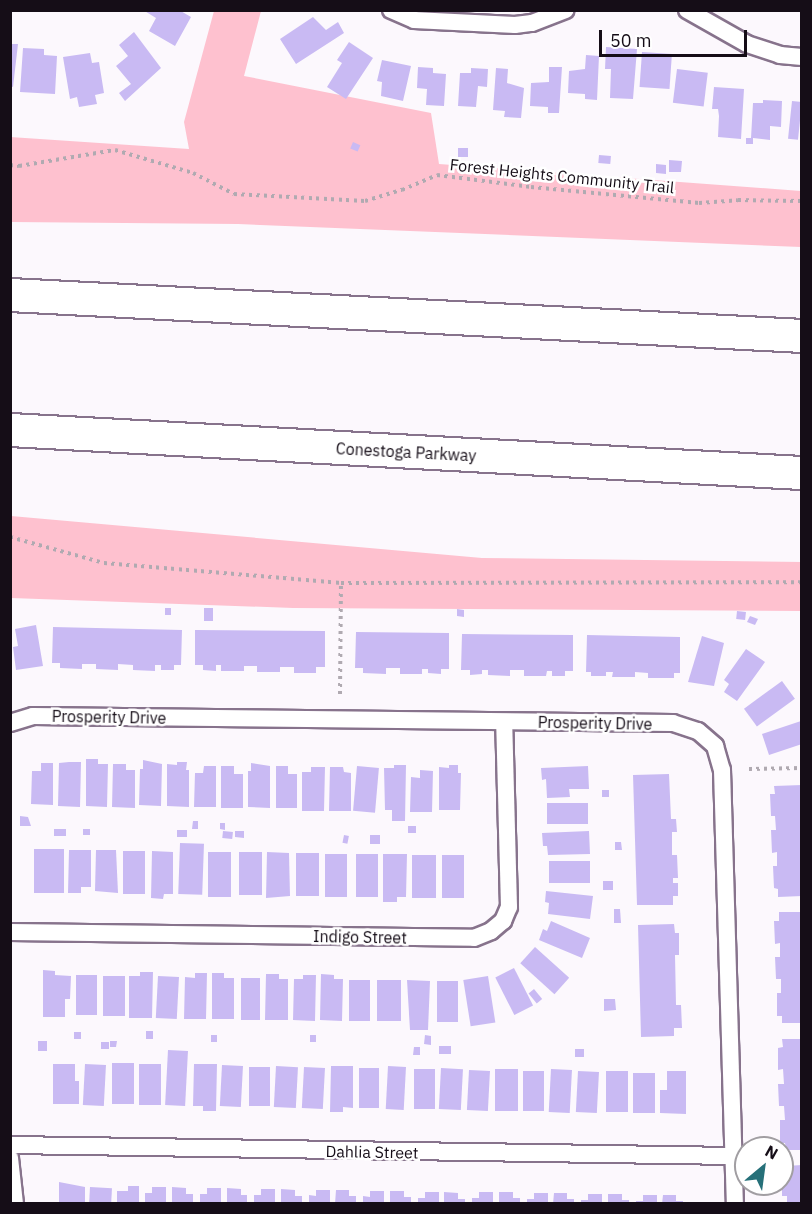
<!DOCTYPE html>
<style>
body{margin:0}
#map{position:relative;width:812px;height:1214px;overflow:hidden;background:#fcf8fd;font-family:"IBM Plex Sans",sans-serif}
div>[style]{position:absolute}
.green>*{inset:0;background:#fec1cf}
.building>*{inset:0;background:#c9baf3;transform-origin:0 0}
.path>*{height:4px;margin-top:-2px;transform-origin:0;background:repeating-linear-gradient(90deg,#b0aab1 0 3px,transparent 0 7.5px)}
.roads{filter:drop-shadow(2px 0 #87738c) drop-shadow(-2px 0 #87738c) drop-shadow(0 2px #87738c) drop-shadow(0 -2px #87738c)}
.minor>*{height:16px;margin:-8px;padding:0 8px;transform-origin:8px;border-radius:8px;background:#fff}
.motorway>*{height:32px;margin:-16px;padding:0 16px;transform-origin:16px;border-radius:16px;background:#fff}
span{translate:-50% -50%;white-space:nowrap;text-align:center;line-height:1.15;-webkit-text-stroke:5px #fff;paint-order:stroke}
.street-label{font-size:16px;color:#150d17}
.frame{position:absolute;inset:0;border:12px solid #150d17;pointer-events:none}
.north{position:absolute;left:734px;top:1136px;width:60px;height:60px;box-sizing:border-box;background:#fff;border:2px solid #a19ea2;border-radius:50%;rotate:29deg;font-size:16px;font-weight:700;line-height:24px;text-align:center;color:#150d17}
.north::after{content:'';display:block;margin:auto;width:21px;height:27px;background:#267079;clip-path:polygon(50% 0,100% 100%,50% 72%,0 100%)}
.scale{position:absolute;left:599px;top:30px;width:148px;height:27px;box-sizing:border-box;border:3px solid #150d17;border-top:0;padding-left:8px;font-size:18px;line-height:21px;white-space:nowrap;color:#150d17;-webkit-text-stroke:4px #fff;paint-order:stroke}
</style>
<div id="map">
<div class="green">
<div style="clip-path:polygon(214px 11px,261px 11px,244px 76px,431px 113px,439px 164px,801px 191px,801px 247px,238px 224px,11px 222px,10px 137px,189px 149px,184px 122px)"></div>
<div style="clip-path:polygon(11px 516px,482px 558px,802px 562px,801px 611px,293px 608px,11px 598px)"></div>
</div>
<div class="building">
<div style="clip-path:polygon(143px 10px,179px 10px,191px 17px,175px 46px,149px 31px,156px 18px)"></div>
<div style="clip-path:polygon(313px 17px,326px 30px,338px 22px,344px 33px,296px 64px,280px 39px)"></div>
<div style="clip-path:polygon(134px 32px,161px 68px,125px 101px,119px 93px,131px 84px,116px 66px,128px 56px,119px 45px)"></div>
<div style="clip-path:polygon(349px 42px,373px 58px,346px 99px,327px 87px,342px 63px,337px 60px)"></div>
<div style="clip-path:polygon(10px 44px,18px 44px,13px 87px,10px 86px)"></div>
<div style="clip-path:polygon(606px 47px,637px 49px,633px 99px,610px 98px,611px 69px,605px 69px)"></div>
<div style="clip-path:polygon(23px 48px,44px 49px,44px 55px,57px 56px,55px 94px,20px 92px)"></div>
<div style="left:642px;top:52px;width:30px;height:35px;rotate:4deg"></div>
<div style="clip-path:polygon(90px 53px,92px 63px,99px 62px,104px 93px,95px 95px,97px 104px,79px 107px,77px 97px,70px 99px,63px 57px)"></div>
<div style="clip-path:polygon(586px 55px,599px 56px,597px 100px,585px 99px,585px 94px,568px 93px,569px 71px,585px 69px)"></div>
<div style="clip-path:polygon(382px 60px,411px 66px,403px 101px,381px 96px,382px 82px,377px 81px)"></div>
<div style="clip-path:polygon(418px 67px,433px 68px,433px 73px,446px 74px,444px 106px,426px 105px,427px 89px,417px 88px)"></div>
<div style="clip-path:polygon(549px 67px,562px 67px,559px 113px,548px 113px,548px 107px,530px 106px,531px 83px,549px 82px)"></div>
<div style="clip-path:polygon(471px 68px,488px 69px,487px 87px,478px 86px,476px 107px,458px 106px,460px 73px,471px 73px)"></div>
<div style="clip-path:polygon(496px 68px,508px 69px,507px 83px,524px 88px,521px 118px,504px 117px,505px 111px,493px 110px)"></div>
<div style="left:677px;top:69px;width:31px;height:34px;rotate:7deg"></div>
<div style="clip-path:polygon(714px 87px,744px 89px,741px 139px,718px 137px,719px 116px,718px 109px,712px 109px)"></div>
<div style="clip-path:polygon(763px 100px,782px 101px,781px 127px,770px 126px,770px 140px,753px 138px,753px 144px,746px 144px,746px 138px,751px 138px,753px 103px,763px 103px)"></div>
<div style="left:792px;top:101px;width:10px;height:38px;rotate:6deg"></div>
<div style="left:353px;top:142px;width:8px;height:7px;rotate:23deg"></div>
<div style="left:458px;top:148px;width:10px;height:9px"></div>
<div style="left:599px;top:155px;width:12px;height:8px;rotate:5deg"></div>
<div style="clip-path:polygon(669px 160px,682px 161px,681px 172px,669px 172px)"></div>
<div style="clip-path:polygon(656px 164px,666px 165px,666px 174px,656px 173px)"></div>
<div style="left:165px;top:608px;width:6px;height:7px"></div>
<div style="left:204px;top:608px;width:9px;height:13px"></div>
<div style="clip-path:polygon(457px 609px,464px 610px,464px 617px,457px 616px)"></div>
<div style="left:737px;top:611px;width:9px;height:8px;rotate:6deg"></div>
<div style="clip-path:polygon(750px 616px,758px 619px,755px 625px,747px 622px)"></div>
<div style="clip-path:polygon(36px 625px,43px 666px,16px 670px,13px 647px,18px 646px,15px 629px)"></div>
<div style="clip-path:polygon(53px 627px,182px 630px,181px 665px,174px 665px,174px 670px,161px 670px,161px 665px,155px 665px,155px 671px,133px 670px,133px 665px,118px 664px,118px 670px,96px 669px,96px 664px,82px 664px,82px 669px,60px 668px,60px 663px,52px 663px)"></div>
<div style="clip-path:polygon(195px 630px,325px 631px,325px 667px,316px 667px,316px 673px,294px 673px,294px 667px,280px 667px,280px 672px,257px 672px,257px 666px,244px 666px,244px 671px,221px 671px,221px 665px,216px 665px,216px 671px,203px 670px,203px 665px,195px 665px)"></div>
<div style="clip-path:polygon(356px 632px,449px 633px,449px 669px,441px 669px,441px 674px,428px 673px,428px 669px,422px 669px,422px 674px,400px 674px,400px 668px,386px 668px,386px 674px,363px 673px,363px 668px,355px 668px)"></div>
<div style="clip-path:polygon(462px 634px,573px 635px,573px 671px,565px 671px,565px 676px,552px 676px,552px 671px,547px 671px,546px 676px,524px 676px,524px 670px,510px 670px,510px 676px,488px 675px,488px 670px,482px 670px,482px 674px,470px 675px,470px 670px,461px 670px)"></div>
<div style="clip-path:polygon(587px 635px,680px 637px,680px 673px,674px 673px,674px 678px,648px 678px,648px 673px,635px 672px,635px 677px,612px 677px,613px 672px,606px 672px,606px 676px,591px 676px,591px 672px,586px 672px)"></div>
<div style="clip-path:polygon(702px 636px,724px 643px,714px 686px,688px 682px)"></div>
<div style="clip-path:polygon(746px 649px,765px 662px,737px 701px,724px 692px,729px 684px,724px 680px)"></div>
<div style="left:782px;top:681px;width:22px;height:47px;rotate:54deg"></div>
<div style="clip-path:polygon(801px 721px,802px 744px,769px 755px,762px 734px)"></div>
<div style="clip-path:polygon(86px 759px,98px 759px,98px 764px,108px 764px,107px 807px,86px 806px)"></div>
<div style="clip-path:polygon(143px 760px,162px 764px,161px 806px,139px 805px,140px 769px,143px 769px)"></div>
<div style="clip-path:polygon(69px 762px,81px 762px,80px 807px,58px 806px,59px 763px)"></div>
<div style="clip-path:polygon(177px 762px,187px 762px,186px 770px,189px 770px,189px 807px,167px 806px,167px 764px,177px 765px)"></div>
<div style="clip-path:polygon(41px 763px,53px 763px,53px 805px,31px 804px,32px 771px,41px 771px)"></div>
<div style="clip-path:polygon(251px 763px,270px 766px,270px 808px,248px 807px,248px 771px,251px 771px)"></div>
<div style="clip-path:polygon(113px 764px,126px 764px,126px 770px,135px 770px,135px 808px,112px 807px)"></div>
<div style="clip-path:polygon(394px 765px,406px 765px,405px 821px,392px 821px,392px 810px,385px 810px,384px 768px,394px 768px)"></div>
<div style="clip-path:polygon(449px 765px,458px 765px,458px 773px,461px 773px,460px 810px,439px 810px,439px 767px,449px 768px)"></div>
<div style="clip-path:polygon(204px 766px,216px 766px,216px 807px,194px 807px,195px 773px,203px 773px)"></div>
<div style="clip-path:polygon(221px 766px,234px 766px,234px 774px,243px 774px,243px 808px,221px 808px)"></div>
<div style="clip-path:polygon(276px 766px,288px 766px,288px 774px,297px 774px,297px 808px,276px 808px)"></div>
<div style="left:357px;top:766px;width:22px;height:45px;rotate:5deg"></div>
<div style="clip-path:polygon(588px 766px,589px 789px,569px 789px,570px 797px,547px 798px,546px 779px,542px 780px,541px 768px)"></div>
<div style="clip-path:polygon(311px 767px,325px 767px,324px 811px,302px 811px,302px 772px,311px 772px)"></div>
<div style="clip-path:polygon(330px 767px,343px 767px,344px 772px,351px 773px,351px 811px,329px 811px)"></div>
<div style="clip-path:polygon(420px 770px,433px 771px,432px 812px,410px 812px,411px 777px,420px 778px)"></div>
<div style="clip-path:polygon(669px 774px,671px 819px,676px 819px,677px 832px,672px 832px,672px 855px,677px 855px,678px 878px,673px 878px,673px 883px,678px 883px,678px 896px,673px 896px,673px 905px,637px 905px,633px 775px)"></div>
<div style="clip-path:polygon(802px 785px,802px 896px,778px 897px,778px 889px,774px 888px,773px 866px,777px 866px,777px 852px,772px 853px,771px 830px,776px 830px,775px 816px,771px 816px,770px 794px,775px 794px,774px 786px)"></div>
<div style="left:602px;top:790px;width:7px;height:7px"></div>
<div style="left:588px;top:803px;width:21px;height:41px;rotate:90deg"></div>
<div style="clip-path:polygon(20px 816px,28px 817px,31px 826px,20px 826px)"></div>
<div style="clip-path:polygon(193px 821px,198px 821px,198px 829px,192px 829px)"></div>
<div style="clip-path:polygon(220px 823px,225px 823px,225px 830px,220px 829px)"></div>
<div style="left:408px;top:826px;width:8px;height:7px"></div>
<div style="left:54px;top:829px;width:12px;height:7px"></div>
<div style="left:83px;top:829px;width:7px;height:6px"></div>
<div style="left:177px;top:830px;width:10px;height:7px"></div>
<div style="left:223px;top:831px;width:10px;height:7px;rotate:6deg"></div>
<div style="clip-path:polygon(235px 831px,244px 831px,244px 838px,235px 837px)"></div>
<div style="clip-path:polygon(589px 831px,590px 854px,548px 855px,547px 846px,543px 846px,542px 833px)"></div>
<div style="left:344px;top:835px;width:5px;height:8px;rotate:11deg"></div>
<div style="left:370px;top:835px;width:10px;height:9px"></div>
<div style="clip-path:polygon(615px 842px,621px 842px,622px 850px,615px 850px)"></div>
<div style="left:180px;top:843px;width:24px;height:51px;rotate:2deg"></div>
<div style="left:34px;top:849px;width:30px;height:44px"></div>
<div style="clip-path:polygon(69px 850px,91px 850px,91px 887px,81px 887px,81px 893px,68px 893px)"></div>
<div style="clip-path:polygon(96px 850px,116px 850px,118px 893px,95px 891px)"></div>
<div style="left:123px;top:851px;width:22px;height:43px"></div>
<div style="clip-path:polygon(152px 851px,173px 852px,173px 894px,164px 894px,163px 899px,151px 898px)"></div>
<div style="left:208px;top:852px;width:23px;height:45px"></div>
<div style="left:239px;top:852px;width:23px;height:43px"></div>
<div style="clip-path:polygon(267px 852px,289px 853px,290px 896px,266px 898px)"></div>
<div style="left:296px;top:853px;width:23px;height:43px"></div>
<div style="left:325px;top:854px;width:22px;height:43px"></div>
<div style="left:356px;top:854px;width:22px;height:43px"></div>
<div style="clip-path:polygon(383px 854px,407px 854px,406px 897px,397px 897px,397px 902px,383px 902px)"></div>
<div style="left:412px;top:855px;width:24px;height:43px"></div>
<div style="left:442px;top:855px;width:22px;height:43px"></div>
<div style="left:590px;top:861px;width:22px;height:41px;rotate:90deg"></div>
<div style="left:603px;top:881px;width:10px;height:9px"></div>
<div style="clip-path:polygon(546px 891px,593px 896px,590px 919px,548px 914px,549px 903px,545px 902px)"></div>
<div style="clip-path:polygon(614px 909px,620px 909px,621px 923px,614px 923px)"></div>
<div style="clip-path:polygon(779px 912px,802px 912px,802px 1023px,782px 1023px,782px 1016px,777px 1016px,777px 993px,781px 993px,781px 979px,776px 979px,775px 957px,780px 957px,780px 943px,775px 944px,774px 921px,779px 921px)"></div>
<div style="clip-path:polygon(551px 921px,590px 938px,582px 958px,539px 940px,543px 929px,547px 931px)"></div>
<div style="clip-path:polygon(674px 924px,675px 933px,679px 933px,679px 955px,675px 955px,676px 1005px,681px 1005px,682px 1028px,674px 1028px,674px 1036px,641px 1037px,638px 925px)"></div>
<div style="left:535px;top:947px;width:46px;height:22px;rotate:42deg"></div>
<div style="left:514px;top:968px;width:42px;height:21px;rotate:63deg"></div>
<div style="clip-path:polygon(43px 970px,55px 971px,55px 975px,71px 976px,70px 999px,65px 999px,65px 1017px,43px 1017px)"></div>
<div style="clip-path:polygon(140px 972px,153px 972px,152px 1018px,129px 1018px,129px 976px,140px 976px)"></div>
<div style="clip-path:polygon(195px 973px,207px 973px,206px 1019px,184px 1019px,185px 977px,195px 978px)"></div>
<div style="clip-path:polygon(212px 973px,224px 973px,224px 978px,234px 978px,234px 1019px,212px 1019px)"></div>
<div style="clip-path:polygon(266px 974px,279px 974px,279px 979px,288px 979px,288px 1020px,265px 1020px)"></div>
<div style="clip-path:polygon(321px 974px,334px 975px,334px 979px,343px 979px,342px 1021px,320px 1020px)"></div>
<div style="left:76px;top:975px;width:21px;height:40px"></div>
<div style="clip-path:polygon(303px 975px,316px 975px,315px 1021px,293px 1020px,294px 979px,303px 979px)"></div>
<div style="left:103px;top:976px;width:22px;height:40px"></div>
<div style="left:158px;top:976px;width:21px;height:42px;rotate:3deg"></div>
<div style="left:488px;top:976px;width:47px;height:25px;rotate:81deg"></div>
<div style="left:241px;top:978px;width:19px;height:42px"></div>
<div style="left:349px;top:980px;width:21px;height:41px"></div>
<div style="left:377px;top:980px;width:24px;height:41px"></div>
<div style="clip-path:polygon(407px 980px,430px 981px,428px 1030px,410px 1030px)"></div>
<div style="left:437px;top:981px;width:21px;height:41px"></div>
<div style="left:534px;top:989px;width:13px;height:7px;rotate:51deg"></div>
<div style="clip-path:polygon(604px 999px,615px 999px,616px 1010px,604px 1011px)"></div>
<div style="left:146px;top:1031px;width:7px;height:8px"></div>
<div style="left:74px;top:1032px;width:7px;height:7px"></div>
<div style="left:211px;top:1035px;width:6px;height:7px"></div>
<div style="left:310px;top:1035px;width:6px;height:7px"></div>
<div style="clip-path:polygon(425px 1035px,431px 1036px,431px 1045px,424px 1044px)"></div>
<div style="clip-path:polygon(782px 1039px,802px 1039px,802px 1150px,786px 1150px,785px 1143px,780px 1143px,780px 1120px,785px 1120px,784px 1106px,779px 1106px,778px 1084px,784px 1084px,783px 1069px,778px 1070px,778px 1048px,783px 1047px)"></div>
<div style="left:38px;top:1041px;width:9px;height:10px"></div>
<div style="clip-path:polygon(110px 1041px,117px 1041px,116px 1047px,110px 1047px)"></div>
<div style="left:101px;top:1042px;width:8px;height:7px"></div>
<div style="left:439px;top:1046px;width:12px;height:8px"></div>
<div style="clip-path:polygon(414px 1047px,420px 1047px,420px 1055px,413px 1055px)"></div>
<div style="left:575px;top:1049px;width:9px;height:8px"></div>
<div style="left:168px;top:1050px;width:20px;height:55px;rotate:3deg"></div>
<div style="left:112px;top:1063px;width:22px;height:41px"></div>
<div style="clip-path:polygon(53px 1064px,75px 1064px,75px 1081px,79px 1081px,79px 1104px,53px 1104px)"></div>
<div style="left:85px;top:1064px;width:21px;height:41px;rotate:3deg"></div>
<div style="left:139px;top:1064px;width:22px;height:41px"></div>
<div style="clip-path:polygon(194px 1064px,217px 1064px,216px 1111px,203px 1111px,203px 1106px,193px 1106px)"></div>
<div style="left:222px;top:1065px;width:21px;height:41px;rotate:3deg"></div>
<div style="left:276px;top:1066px;width:22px;height:41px;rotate:3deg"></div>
<div style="clip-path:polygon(331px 1066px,353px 1066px,353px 1108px,343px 1107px,343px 1112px,330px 1112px)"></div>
<div style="left:388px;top:1066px;width:18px;height:43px;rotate:3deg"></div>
<div style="left:249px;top:1067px;width:21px;height:39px"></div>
<div style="left:304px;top:1067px;width:21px;height:41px;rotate:3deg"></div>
<div style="left:359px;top:1068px;width:20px;height:40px"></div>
<div style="left:441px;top:1068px;width:22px;height:41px;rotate:3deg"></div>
<div style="left:414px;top:1069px;width:21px;height:40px"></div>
<div style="left:495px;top:1069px;width:23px;height:42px"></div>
<div style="left:551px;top:1069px;width:21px;height:43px;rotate:3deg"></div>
<div style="left:469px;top:1070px;width:21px;height:40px;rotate:3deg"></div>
<div style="left:523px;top:1071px;width:21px;height:40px"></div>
<div style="left:578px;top:1071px;width:21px;height:41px;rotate:3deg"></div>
<div style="left:606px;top:1071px;width:22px;height:41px"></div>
<div style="clip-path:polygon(667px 1071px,686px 1071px,686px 1114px,660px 1113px,660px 1090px,667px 1090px)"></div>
<div style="left:633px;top:1073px;width:22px;height:40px"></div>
<div style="clip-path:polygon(802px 1165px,802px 1204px,787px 1204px,787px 1196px,782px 1196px,782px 1174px,786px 1174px,786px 1166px)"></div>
<div style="clip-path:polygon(59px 1182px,85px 1187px,85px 1204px,59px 1204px)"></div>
<div style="clip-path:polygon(128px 1186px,139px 1186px,139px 1204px,117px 1204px,117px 1191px,128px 1191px)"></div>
<div style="left:90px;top:1187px;width:22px;height:17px;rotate:3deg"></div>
<div style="clip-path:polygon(152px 1187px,166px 1187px,166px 1204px,145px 1204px,145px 1193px,152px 1193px)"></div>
<div style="clip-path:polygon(172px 1187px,186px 1188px,186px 1194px,193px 1194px,193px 1204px,172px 1204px)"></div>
<div style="clip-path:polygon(207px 1188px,221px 1188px,221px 1204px,200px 1204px,200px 1194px,207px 1194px)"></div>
<div style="clip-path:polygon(227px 1188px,241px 1189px,241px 1195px,247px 1195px,247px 1204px,227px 1204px)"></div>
<div style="clip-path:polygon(261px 1189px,275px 1189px,275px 1204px,254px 1204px,254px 1195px,261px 1195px)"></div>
<div style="clip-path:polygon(281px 1189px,295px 1190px,295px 1196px,302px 1196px,302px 1204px,281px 1204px)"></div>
<div style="clip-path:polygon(316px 1190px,330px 1190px,330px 1204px,309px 1204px,309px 1195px,316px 1196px)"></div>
<div style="clip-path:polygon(336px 1190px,349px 1190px,349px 1196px,356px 1196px,356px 1204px,335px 1204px)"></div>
<div style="clip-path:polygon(370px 1191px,384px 1191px,384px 1204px,363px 1204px,363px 1196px,370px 1197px)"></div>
<div style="clip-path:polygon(390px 1191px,404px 1191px,404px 1197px,411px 1197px,411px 1204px,390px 1204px)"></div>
<div style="clip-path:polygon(425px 1192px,439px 1192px,439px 1204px,418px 1204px,418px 1198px,425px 1198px)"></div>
<div style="clip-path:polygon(444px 1192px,458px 1193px,458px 1199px,465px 1199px,465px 1204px,444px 1204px)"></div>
<div style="clip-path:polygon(479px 1192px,493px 1192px,493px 1204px,472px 1204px,472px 1198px,479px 1198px)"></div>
<div style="clip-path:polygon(499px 1192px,513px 1192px,513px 1198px,520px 1198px,520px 1204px,499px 1204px)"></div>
<div style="clip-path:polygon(534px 1193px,548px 1193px,548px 1204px,527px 1204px,527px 1199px,534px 1199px)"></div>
<div style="clip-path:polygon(554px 1193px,567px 1193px,567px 1199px,574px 1199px,574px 1204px,553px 1204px)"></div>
<div style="clip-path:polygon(588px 1194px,602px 1194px,602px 1204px,581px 1204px,581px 1200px,588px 1200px)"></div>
<div style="clip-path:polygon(608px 1194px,622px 1194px,622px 1200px,629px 1200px,629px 1204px,608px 1204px)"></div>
<div style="clip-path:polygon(643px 1195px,657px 1195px,657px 1204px,636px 1204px,636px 1201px,643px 1201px)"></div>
<div style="clip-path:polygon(663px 1195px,676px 1195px,676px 1201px,683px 1201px,683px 1204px,662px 1204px)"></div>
</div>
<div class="path">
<div style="left:10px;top:165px;width:9px;rotate:6deg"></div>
<div style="left:19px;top:166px;width:97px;rotate:-9.5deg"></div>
<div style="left:115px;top:150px;width:81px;rotate:16.4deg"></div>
<div style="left:193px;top:173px;width:46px;rotate:27.1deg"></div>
<div style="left:234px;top:194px;width:131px;rotate:3.1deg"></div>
<div style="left:365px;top:201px;width:39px;rotate:-17deg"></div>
<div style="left:402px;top:190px;width:38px;rotate:-23deg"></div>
<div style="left:437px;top:175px;width:95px;rotate:7.3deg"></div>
<div style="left:531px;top:187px;width:169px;rotate:5.4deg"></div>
<div style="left:699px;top:203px;width:39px;rotate:-4deg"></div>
<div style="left:738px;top:200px;width:64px;rotate:0.9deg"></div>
<div style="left:10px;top:537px;width:98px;rotate:15.5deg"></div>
<div style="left:104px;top:563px;width:238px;rotate:4.8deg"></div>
<div style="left:341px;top:583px;width:461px;rotate:-0.1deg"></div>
<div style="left:340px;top:694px;width:111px;rotate:-89.5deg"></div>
<div style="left:749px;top:769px;width:53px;rotate:-1.1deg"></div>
</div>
<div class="roads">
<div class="minor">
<div style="left:391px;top:10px;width:25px;rotate:23deg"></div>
<div style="left:414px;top:20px;width:101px;rotate:2.8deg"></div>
<div style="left:515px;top:25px;width:17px;rotate:-7deg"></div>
<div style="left:532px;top:23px;width:36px;rotate:-21deg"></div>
<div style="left:687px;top:10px;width:69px;rotate:29.5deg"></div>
<div style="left:747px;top:44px;width:35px;rotate:18deg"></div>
<div style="left:780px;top:55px;width:22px;rotate:5deg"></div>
<div style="left:10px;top:723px;width:24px;rotate:-17deg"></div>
<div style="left:33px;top:716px;width:640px;rotate:0.63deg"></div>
<div style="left:673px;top:723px;width:26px;rotate:18deg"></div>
<div style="left:698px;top:731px;width:23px;rotate:41deg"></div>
<div style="left:715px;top:746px;width:25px;rotate:74deg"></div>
<div style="left:722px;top:770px;width:434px;rotate:88.3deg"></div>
<div style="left:10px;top:932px;width:464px;rotate:0.7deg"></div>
<div style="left:474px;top:938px;width:18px;rotate:-22deg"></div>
<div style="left:491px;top:931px;width:16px;rotate:-40deg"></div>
<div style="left:503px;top:921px;width:15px;rotate:-67deg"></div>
<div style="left:509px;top:907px;width:185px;rotate:-91.5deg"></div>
<div style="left:10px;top:1145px;width:724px;rotate:0.87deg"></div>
<div style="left:10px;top:1158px;width:46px;rotate:83.8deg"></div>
</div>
<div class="motorway">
<div style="left:10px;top:295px;width:793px;rotate:2.96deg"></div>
<div style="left:10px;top:430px;width:793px;rotate:3.11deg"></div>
</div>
</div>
<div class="street-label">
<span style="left:562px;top:176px;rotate:6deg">Forest Heights Community Trail</span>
<span style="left:406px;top:452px;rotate:3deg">Conestoga Parkway</span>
<span style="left:109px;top:717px;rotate:1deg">Prosperity Drive</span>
<span style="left:595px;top:723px;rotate:1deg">Prosperity Drive</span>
<span style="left:360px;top:937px;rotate:1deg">Indigo Street</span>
<span style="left:372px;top:1152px;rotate:1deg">Dahlia Street</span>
</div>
<div class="frame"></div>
<div class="north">N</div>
<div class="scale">50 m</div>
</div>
